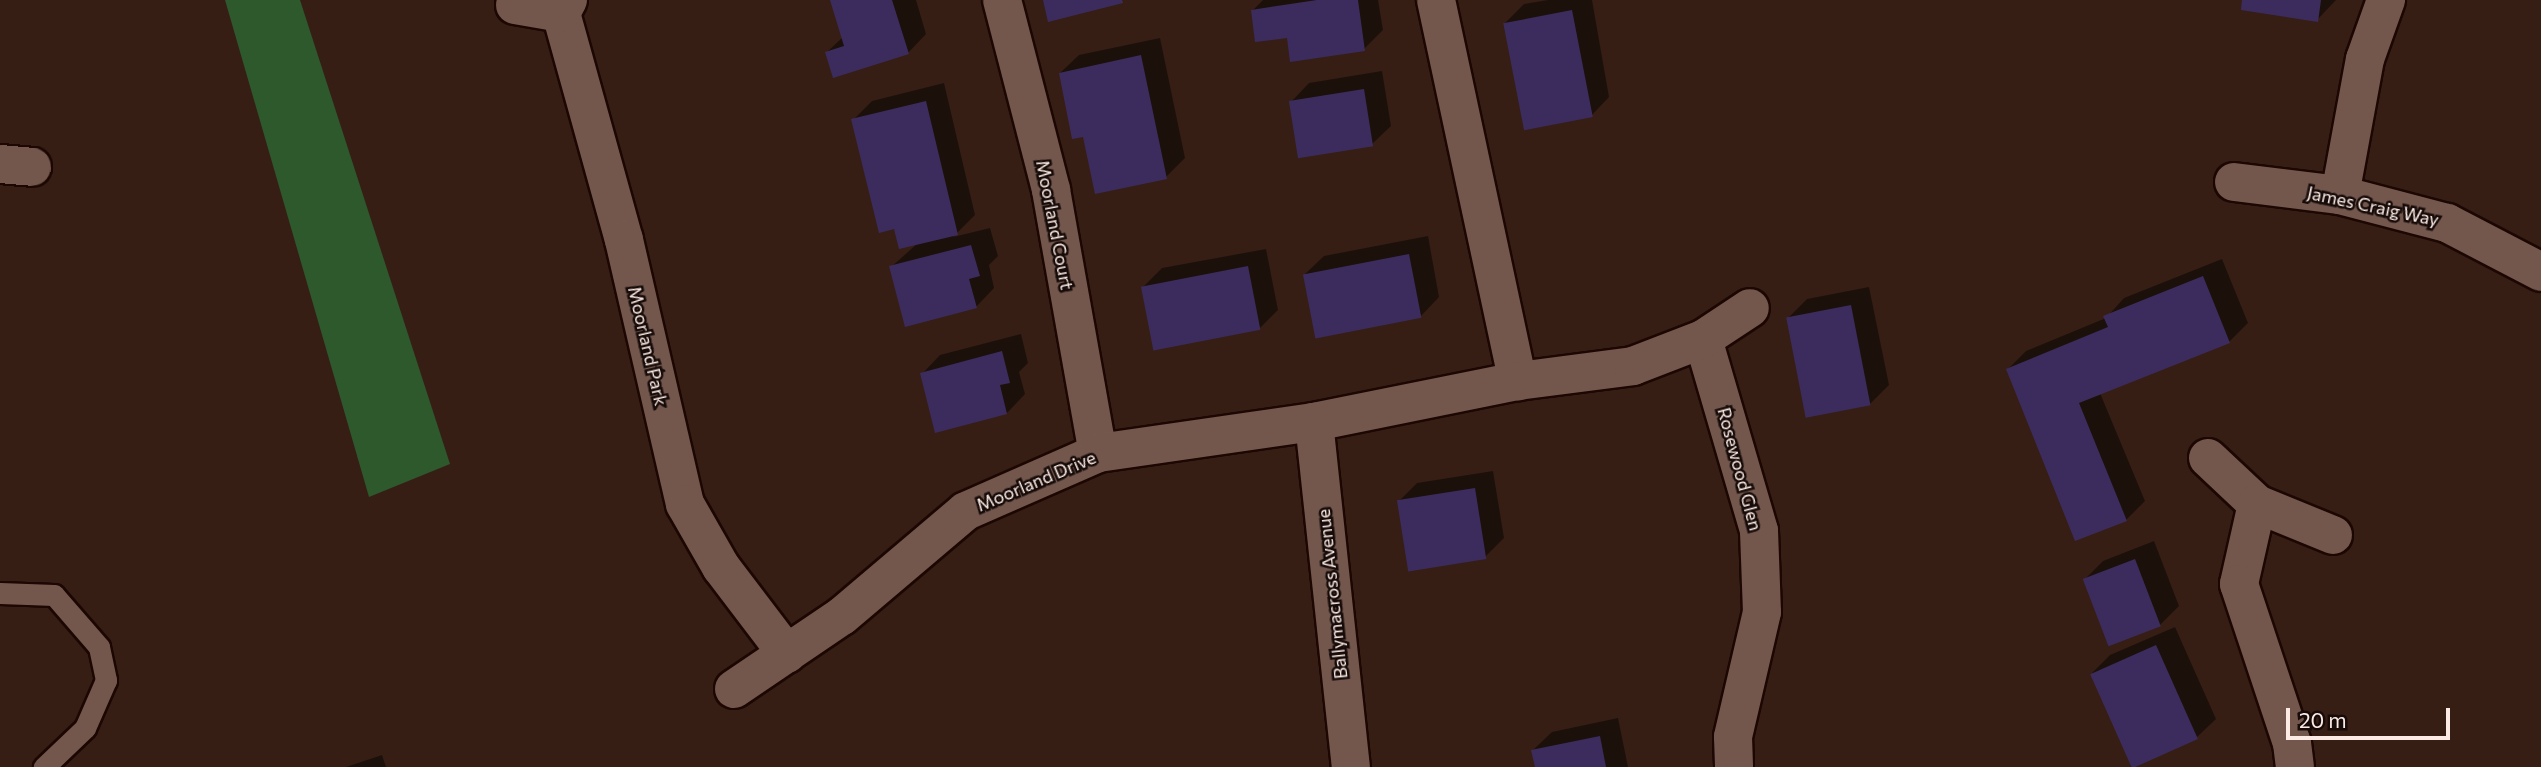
<!DOCTYPE html>
<style>
body{margin:0}
#map{position:relative;width:2541px;height:767px;overflow:hidden;background:#361e15;font-family:Commissioner,sans-serif}
div>[style]{position:absolute}
.forest>*{inset:0;background:#2d592c}
.shadow>*{inset:0;background:#0007}
.building>*{inset:0;background:#3c2c5e;transform-origin:0 0}
.roads{filter:drop-shadow(2px 0 #1c0702) drop-shadow(-2px 0 #1c0702) drop-shadow(0 2px #1c0702) drop-shadow(0 -2px #1c0702)}
.service>*{height:21px;margin:-10.5px;padding:0 10.5px;transform-origin:10.5px;border-radius:10.5px;background:#73574d}
.minor>*{height:38px;margin:-19px;padding:0 19px;transform-origin:19px;border-radius:19px;background:#73574d}
span{translate:-50% -50%;white-space:nowrap;text-align:center;line-height:1.15;-webkit-text-stroke:5px #160b08;paint-order:stroke}
.street-label{font-size:18px;color:#fcebe5}
.scale{position:absolute;left:2286px;top:708px;width:164px;height:32px;box-sizing:border-box;border:4px solid #fcebe5;border-top:0;padding-left:9px;font-size:21px;line-height:24px;white-space:nowrap;color:#fcebe5;-webkit-text-stroke:5px #160b08;paint-order:stroke}
</style>
<div id="map">
<div class="forest">
<div style="clip-path:polygon(225px 0,300px 0,450px 464px,369px 497px)"></div>
</div>
<div class="shadow">
<div style="clip-path:polygon(832px 0,916px 0,926px 34px,908px 53px,827px 52px,843px 37px)"></div>
<div style="clip-path:polygon(1263px 0,1378px 0,1383px 30px,1364px 49px,1253px 10px)"></div>
<div style="clip-path:polygon(1548px 0,1592px 0,1609px 97px,1591px 116px,1505px 23px,1524px 4px)"></div>
<div style="clip-path:polygon(2244px 0,2336px 0,2317px 20px)"></div>
<div style="clip-path:polygon(1160px 38px,1185px 158px,1166px 177px,1084px 135px,1060px 73px,1079px 55px)"></div>
<div style="clip-path:polygon(1382px 71px,1391px 126px,1372px 144px,1291px 102px,1309px 83px)"></div>
<div style="clip-path:polygon(944px 83px,975px 215px,953px 237px,990px 228px,998px 256px,989px 265px,994px 288px,976px 307px,891px 267px,918px 243px,895px 227px,853px 120px,872px 101px)"></div>
<div style="clip-path:polygon(1428px 236px,1439px 297px,1421px 316px,1305px 274px,1324px 256px)"></div>
<div style="clip-path:polygon(1266px 249px,1278px 310px,1259px 329px,1143px 287px,1162px 268px)"></div>
<div style="clip-path:polygon(2222px 259px,2248px 323px,2229px 342px,2100px 393px,2145px 501px,2126px 520px,2008px 369px,2026px 351px,2106px 318px,2124px 298px)"></div>
<div style="clip-path:polygon(1869px 287px,1889px 385px,1870px 404px,1788px 318px,1807px 299px)"></div>
<div style="clip-path:polygon(1021px 334px,1028px 363px,1019px 372px,1025px 394px,1007px 413px,922px 374px,940px 355px)"></div>
<div style="clip-path:polygon(1493px 471px,1504px 538px,1485px 557px,1398px 502px,1417px 483px)"></div>
<div style="clip-path:polygon(2154px 541px,2179px 606px,2160px 625px,2085px 579px,2103px 561px)"></div>
<div style="clip-path:polygon(2175px 627px,2216px 719px,2197px 737px,2092px 673px,2110px 655px)"></div>
<div style="clip-path:polygon(1618px 718px,1628px 767px,1537px 767px,1533px 750px,1552px 732px)"></div>
<div style="clip-path:polygon(382px 755px,386px 767px,346px 767px)"></div>
</div>
<div class="building">
<div style="clip-path:polygon(830px 0,892px 0,909px 54px,833px 78px,825px 52px,844px 46px)"></div>
<div style="clip-path:polygon(1043px 0,1122px 0,1123px 3px,1048px 22px)"></div>
<div style="clip-path:polygon(1317px 0,1358px 0,1365px 51px,1290px 62px,1287px 38px,1255px 42px,1251px 10px)"></div>
<div style="clip-path:polygon(2242px 0,2321px 0,2318px 22px,2241px 10px)"></div>
<div style="left:1572px;top:10px;width:109px;height:70px;rotate:79deg"></div>
<div style="clip-path:polygon(1141px 55px,1167px 179px,1095px 194px,1083px 137px,1072px 139px,1059px 73px)"></div>
<div style="left:1364px;top:89px;width:58px;height:76px;rotate:81deg"></div>
<div style="clip-path:polygon(926px 101px,958px 235px,899px 249px,894px 229px,879px 233px,851px 119px)"></div>
<div style="clip-path:polygon(971px 245px,980px 276px,969px 279px,977px 308px,905px 327px,889px 266px)"></div>
<div style="left:1409px;top:254px;width:65px;height:108px;rotate:79deg"></div>
<div style="left:1248px;top:266px;width:65px;height:109px;rotate:79deg"></div>
<div style="clip-path:polygon(2203px 276px,2230px 343px,2079px 403px,2127px 521px,2075px 541px,2006px 369px,2108px 327px,2103px 316px)"></div>
<div style="left:1851px;top:305px;width:102px;height:66px;rotate:79deg"></div>
<div style="clip-path:polygon(1002px 351px,1010px 383px,1000px 385px,1007px 414px,935px 433px,920px 373px)"></div>
<div style="left:1475px;top:488px;width:72px;height:79px;rotate:81deg"></div>
<div style="left:2135px;top:559px;width:72px;height:56px;rotate:69deg"></div>
<div style="left:2156px;top:645px;width:103px;height:72px;rotate:66deg"></div>
<div style="clip-path:polygon(1600px 736px,1606px 767px,1535px 767px,1531px 750px)"></div>
</div>
<div class="roads">
<div class="service">
<div style="left:0;top:593px;width:54px;rotate:2.1deg"></div>
<div style="left:54px;top:595px;width:69px;rotate:49.1deg"></div>
<div style="left:99px;top:647px;width:34px;rotate:78deg"></div>
<div style="left:106px;top:680px;width:52px;rotate:113.6deg"></div>
<div style="left:85px;top:728px;width:57px;rotate:136.4deg"></div>
</div>
<div class="minor">
<div style="left:568px;top:0;width:15px;rotate:118deg"></div>
<div style="left:561px;top:13px;width:236px;rotate:74.5deg"></div>
<div style="left:624px;top:240px;width:271px;rotate:77deg"></div>
<div style="left:685px;top:504px;width:73px;rotate:60.3deg"></div>
<div style="left:721px;top:567px;width:109px;rotate:52.8deg"></div>
<div style="left:1002px;top:0;width:196px;rotate:75.5deg"></div>
<div style="left:1051px;top:190px;width:267px;rotate:79.9deg"></div>
<div style="left:1436px;top:0;width:390px;rotate:77.9deg"></div>
<div style="left:515px;top:5px;width:47px;rotate:9.9deg"></div>
<div style="left:0;top:164px;width:32px;rotate:5deg"></div>
<div style="left:2234px;top:182px;width:107px;rotate:7deg"></div>
<div style="left:2340px;top:195px;width:111px;rotate:14.7deg"></div>
<div style="left:2447px;top:223px;width:106px;rotate:27.5deg"></div>
<div style="left:2340px;top:195px;width:138px;rotate:-79.6deg"></div>
<div style="left:2365px;top:59px;width:63px;rotate:-70.4deg"></div>
<div style="left:1703px;top:339px;width:200px;rotate:73.7deg"></div>
<div style="left:1759px;top:531px;width:81px;rotate:87.9deg"></div>
<div style="left:1762px;top:612px;width:128px;rotate:103.1deg"></div>
<div style="left:1733px;top:737px;width:30px;rotate:88deg"></div>
<div style="left:1314px;top:422px;width:347px;rotate:83.9deg"></div>
<div style="left:2208px;top:458px;width:67px;rotate:43.2deg"></div>
<div style="left:2257px;top:504px;width:82px;rotate:22.2deg"></div>
<div style="left:2257px;top:504px;width:82px;rotate:102.7deg"></div>
<div style="left:2239px;top:584px;width:168px;rotate:71.6deg"></div>
<div style="left:2292px;top:743px;width:24px;rotate:83deg"></div>
<div style="left:734px;top:689px;width:130px;rotate:-34.1deg"></div>
<div style="left:842px;top:616px;width:162px;rotate:-40.3deg"></div>
<div style="left:966px;top:511px;width:144px;rotate:-23.7deg"></div>
<div style="left:1098px;top:453px;width:218px;rotate:-8.2deg"></div>
<div style="left:1314px;top:422px;width:208px;rotate:-11.4deg"></div>
<div style="left:1518px;top:381px;width:116px;rotate:-7.4deg"></div>
<div style="left:1633px;top:366px;width:75px;rotate:-21.1deg"></div>
<div style="left:1703px;top:339px;width:56px;rotate:-33.4deg"></div>
</div>
</div>
<div class="street-label">
<span style="left:2373px;top:206px;rotate:12deg">James Craig Way</span>
<span style="left:1055px;top:225px;rotate:79deg">Moorland Court</span>
<span style="left:648px;top:346px;rotate:77deg">Moorland Park</span>
<span style="left:1740px;top:469px;rotate:75deg">Rosewood Glen</span>
<span style="left:1036px;top:481px;rotate:-23deg">Moorland Drive</span>
<span style="left:1332px;top:594px;rotate:-96deg">Ballymacross Avenue</span>
</div>
<div class="scale">20 m</div>
</div>
